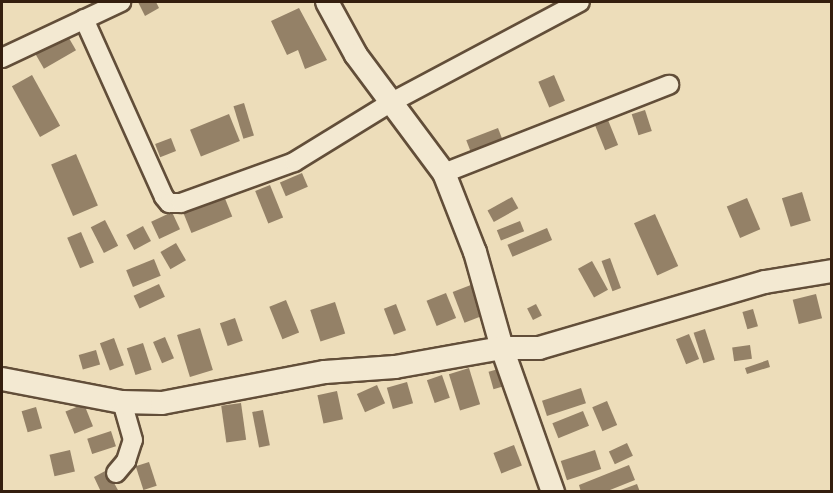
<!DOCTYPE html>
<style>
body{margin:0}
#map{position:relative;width:833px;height:493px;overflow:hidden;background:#edddba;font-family:Cardo,serif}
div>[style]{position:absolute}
.building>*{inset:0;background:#948167;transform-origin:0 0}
.roads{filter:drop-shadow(2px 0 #624e39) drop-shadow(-2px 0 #624e39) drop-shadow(0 2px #624e39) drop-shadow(0 -2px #624e39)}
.minor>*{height:18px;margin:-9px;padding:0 9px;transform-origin:9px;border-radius:9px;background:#f3e9d2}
.tertiary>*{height:22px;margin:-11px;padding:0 11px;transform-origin:11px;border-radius:11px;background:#f3e9d2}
span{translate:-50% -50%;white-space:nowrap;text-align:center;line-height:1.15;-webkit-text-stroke:4.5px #f3e9d2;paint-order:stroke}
.frame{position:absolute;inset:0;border:3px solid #341e0e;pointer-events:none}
</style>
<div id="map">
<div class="building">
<div style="clip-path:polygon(138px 2px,156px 2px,159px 8px,145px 16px)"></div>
<div style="clip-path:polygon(299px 8px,327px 60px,305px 69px,298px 50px,287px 55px,271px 21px)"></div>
<div style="left:66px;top:33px;width:20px;height:37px;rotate:60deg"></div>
<div style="left:32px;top:75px;width:58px;height:23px;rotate:61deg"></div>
<div style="left:554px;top:75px;width:28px;height:17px;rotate:67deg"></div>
<div style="left:244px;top:103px;width:34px;height:11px;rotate:73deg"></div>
<div style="left:645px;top:110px;width:22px;height:14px;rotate:72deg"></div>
<div style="left:229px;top:114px;width:29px;height:42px;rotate:68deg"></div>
<div style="left:608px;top:120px;width:27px;height:14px;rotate:68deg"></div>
<div style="left:498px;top:128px;width:17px;height:34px;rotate:69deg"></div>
<div style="left:171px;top:138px;width:14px;height:17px;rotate:69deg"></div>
<div style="left:76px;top:154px;width:56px;height:27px;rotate:67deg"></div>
<div style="left:302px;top:173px;width:15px;height:24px;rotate:67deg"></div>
<div style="left:270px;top:185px;width:35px;height:16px;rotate:68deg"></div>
<div style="left:802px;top:192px;width:30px;height:21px;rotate:73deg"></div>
<div style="left:224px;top:196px;width:22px;height:44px;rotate:68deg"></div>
<div style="left:512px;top:197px;width:13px;height:28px;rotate:61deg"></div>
<div style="left:747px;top:198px;width:34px;height:22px;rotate:67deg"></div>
<div style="left:172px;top:212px;width:19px;height:23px;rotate:65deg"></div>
<div style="left:655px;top:214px;width:57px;height:23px;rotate:66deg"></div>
<div style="left:105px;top:220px;width:29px;height:16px;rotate:63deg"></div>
<div style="left:520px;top:221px;width:11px;height:25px;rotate:68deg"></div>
<div style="left:143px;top:226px;width:17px;height:19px;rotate:62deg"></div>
<div style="left:547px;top:228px;width:13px;height:43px;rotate:67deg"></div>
<div style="left:81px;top:232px;width:33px;height:15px;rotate:67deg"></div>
<div style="left:176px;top:243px;width:20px;height:18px;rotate:60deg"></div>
<div style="left:610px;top:258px;width:32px;height:9px;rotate:70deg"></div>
<div style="left:154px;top:259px;width:18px;height:30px;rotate:68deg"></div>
<div style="left:592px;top:261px;width:33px;height:16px;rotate:61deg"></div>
<div style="left:476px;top:283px;width:33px;height:25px;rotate:69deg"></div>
<div style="left:159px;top:284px;width:14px;height:28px;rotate:65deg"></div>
<div style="left:446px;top:293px;width:27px;height:21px;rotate:68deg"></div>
<div style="left:816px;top:294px;width:25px;height:24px;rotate:76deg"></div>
<div style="left:286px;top:300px;width:35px;height:18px;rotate:68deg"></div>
<div style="left:335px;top:302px;width:33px;height:26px;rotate:72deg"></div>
<div style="left:396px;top:304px;width:28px;height:13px;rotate:69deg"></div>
<div style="left:536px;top:304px;width:13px;height:10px;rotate:63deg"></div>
<div style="left:753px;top:309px;width:18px;height:11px;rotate:74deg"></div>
<div style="left:235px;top:318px;width:24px;height:16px;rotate:71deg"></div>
<div style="left:200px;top:328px;width:44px;height:24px;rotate:73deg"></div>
<div style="left:705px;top:329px;width:32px;height:12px;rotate:72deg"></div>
<div style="left:689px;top:334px;width:27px;height:14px;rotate:68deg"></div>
<div style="left:165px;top:337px;width:23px;height:13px;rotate:67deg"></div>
<div style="left:114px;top:338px;width:29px;height:15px;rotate:70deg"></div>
<div style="left:143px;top:343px;width:28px;height:17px;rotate:72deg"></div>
<div style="left:750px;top:345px;width:14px;height:18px;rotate:82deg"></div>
<div style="left:96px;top:350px;width:15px;height:18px;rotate:74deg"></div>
<div style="clip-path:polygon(768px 360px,770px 367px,747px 374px,745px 368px)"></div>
<div style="left:469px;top:368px;width:38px;height:21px;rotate:73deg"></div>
<div style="left:502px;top:368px;width:18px;height:14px;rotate:74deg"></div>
<div style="left:442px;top:375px;width:24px;height:16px;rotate:71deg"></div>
<div style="left:407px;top:382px;width:22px;height:21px;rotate:74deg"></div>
<div style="left:377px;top:385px;width:20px;height:22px;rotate:66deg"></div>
<div style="left:581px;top:388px;width:16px;height:41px;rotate:72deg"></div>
<div style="left:337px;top:391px;width:29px;height:20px;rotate:78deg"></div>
<div style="left:607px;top:401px;width:26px;height:16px;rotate:67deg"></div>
<div style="left:241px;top:403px;width:37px;height:20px;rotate:82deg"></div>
<div style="left:84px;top:404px;width:24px;height:20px;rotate:68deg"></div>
<div style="left:36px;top:407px;width:22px;height:15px;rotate:74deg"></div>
<div style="left:263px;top:410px;width:36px;height:11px;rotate:79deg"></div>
<div style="left:583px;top:411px;width:16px;height:33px;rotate:68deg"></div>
<div style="left:111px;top:431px;width:16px;height:25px;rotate:72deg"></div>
<div style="left:627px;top:443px;width:14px;height:20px;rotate:65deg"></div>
<div style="left:514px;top:445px;width:22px;height:22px;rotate:69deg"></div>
<div style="left:70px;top:450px;width:22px;height:21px;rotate:77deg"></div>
<div style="left:595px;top:450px;width:20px;height:36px;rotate:72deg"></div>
<div style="left:149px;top:462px;width:25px;height:14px;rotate:72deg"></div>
<div style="clip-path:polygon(629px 465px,635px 480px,605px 492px,581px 492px,579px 485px)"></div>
<div style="clip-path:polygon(107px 470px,119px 492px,101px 492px,94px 477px)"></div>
<div style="clip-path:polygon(637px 484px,640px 492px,618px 492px,618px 491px)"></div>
</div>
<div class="roads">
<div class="minor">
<div style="left:84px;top:19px;width:195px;rotate:65.8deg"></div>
<div style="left:164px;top:197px;width:8px;rotate:50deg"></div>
<div style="left:169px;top:203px;width:12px"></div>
<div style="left:181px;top:203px;width:120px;rotate:-19.9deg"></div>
<div style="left:294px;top:162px;width:113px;rotate:-31.6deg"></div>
<div style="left:390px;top:103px;width:215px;rotate:-28deg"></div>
<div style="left:2px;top:58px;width:132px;rotate:-25.2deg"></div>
<div style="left:444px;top:173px;width:242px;rotate:-21.4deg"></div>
<div style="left:116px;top:473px;width:16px;rotate:-50deg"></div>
<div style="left:126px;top:461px;width:22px;rotate:-72deg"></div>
<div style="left:133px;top:440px;width:40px;rotate:-106deg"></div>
</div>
<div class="tertiary">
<div style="left:327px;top:2px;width:60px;rotate:61.3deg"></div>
<div style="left:356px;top:55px;width:147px;rotate:53.3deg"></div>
<div style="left:444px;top:173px;width:85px;rotate:68.6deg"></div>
<div style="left:475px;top:252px;width:100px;rotate:74.3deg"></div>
<div style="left:502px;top:348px;width:153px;rotate:70.5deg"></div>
<div style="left:2px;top:379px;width:122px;rotate:10.9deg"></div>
<div style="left:122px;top:402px;width:40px;rotate:1.4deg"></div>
<div style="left:162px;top:403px;width:166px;rotate:-10.8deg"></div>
<div style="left:325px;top:372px;width:70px;rotate:-4.1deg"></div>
<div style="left:395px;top:367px;width:109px;rotate:-10.1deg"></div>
<div style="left:502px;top:348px;width:37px"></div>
<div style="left:539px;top:348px;width:235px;rotate:-16.3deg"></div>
<div style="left:765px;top:282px;width:68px;rotate:-9.3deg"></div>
</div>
</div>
<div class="frame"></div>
</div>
